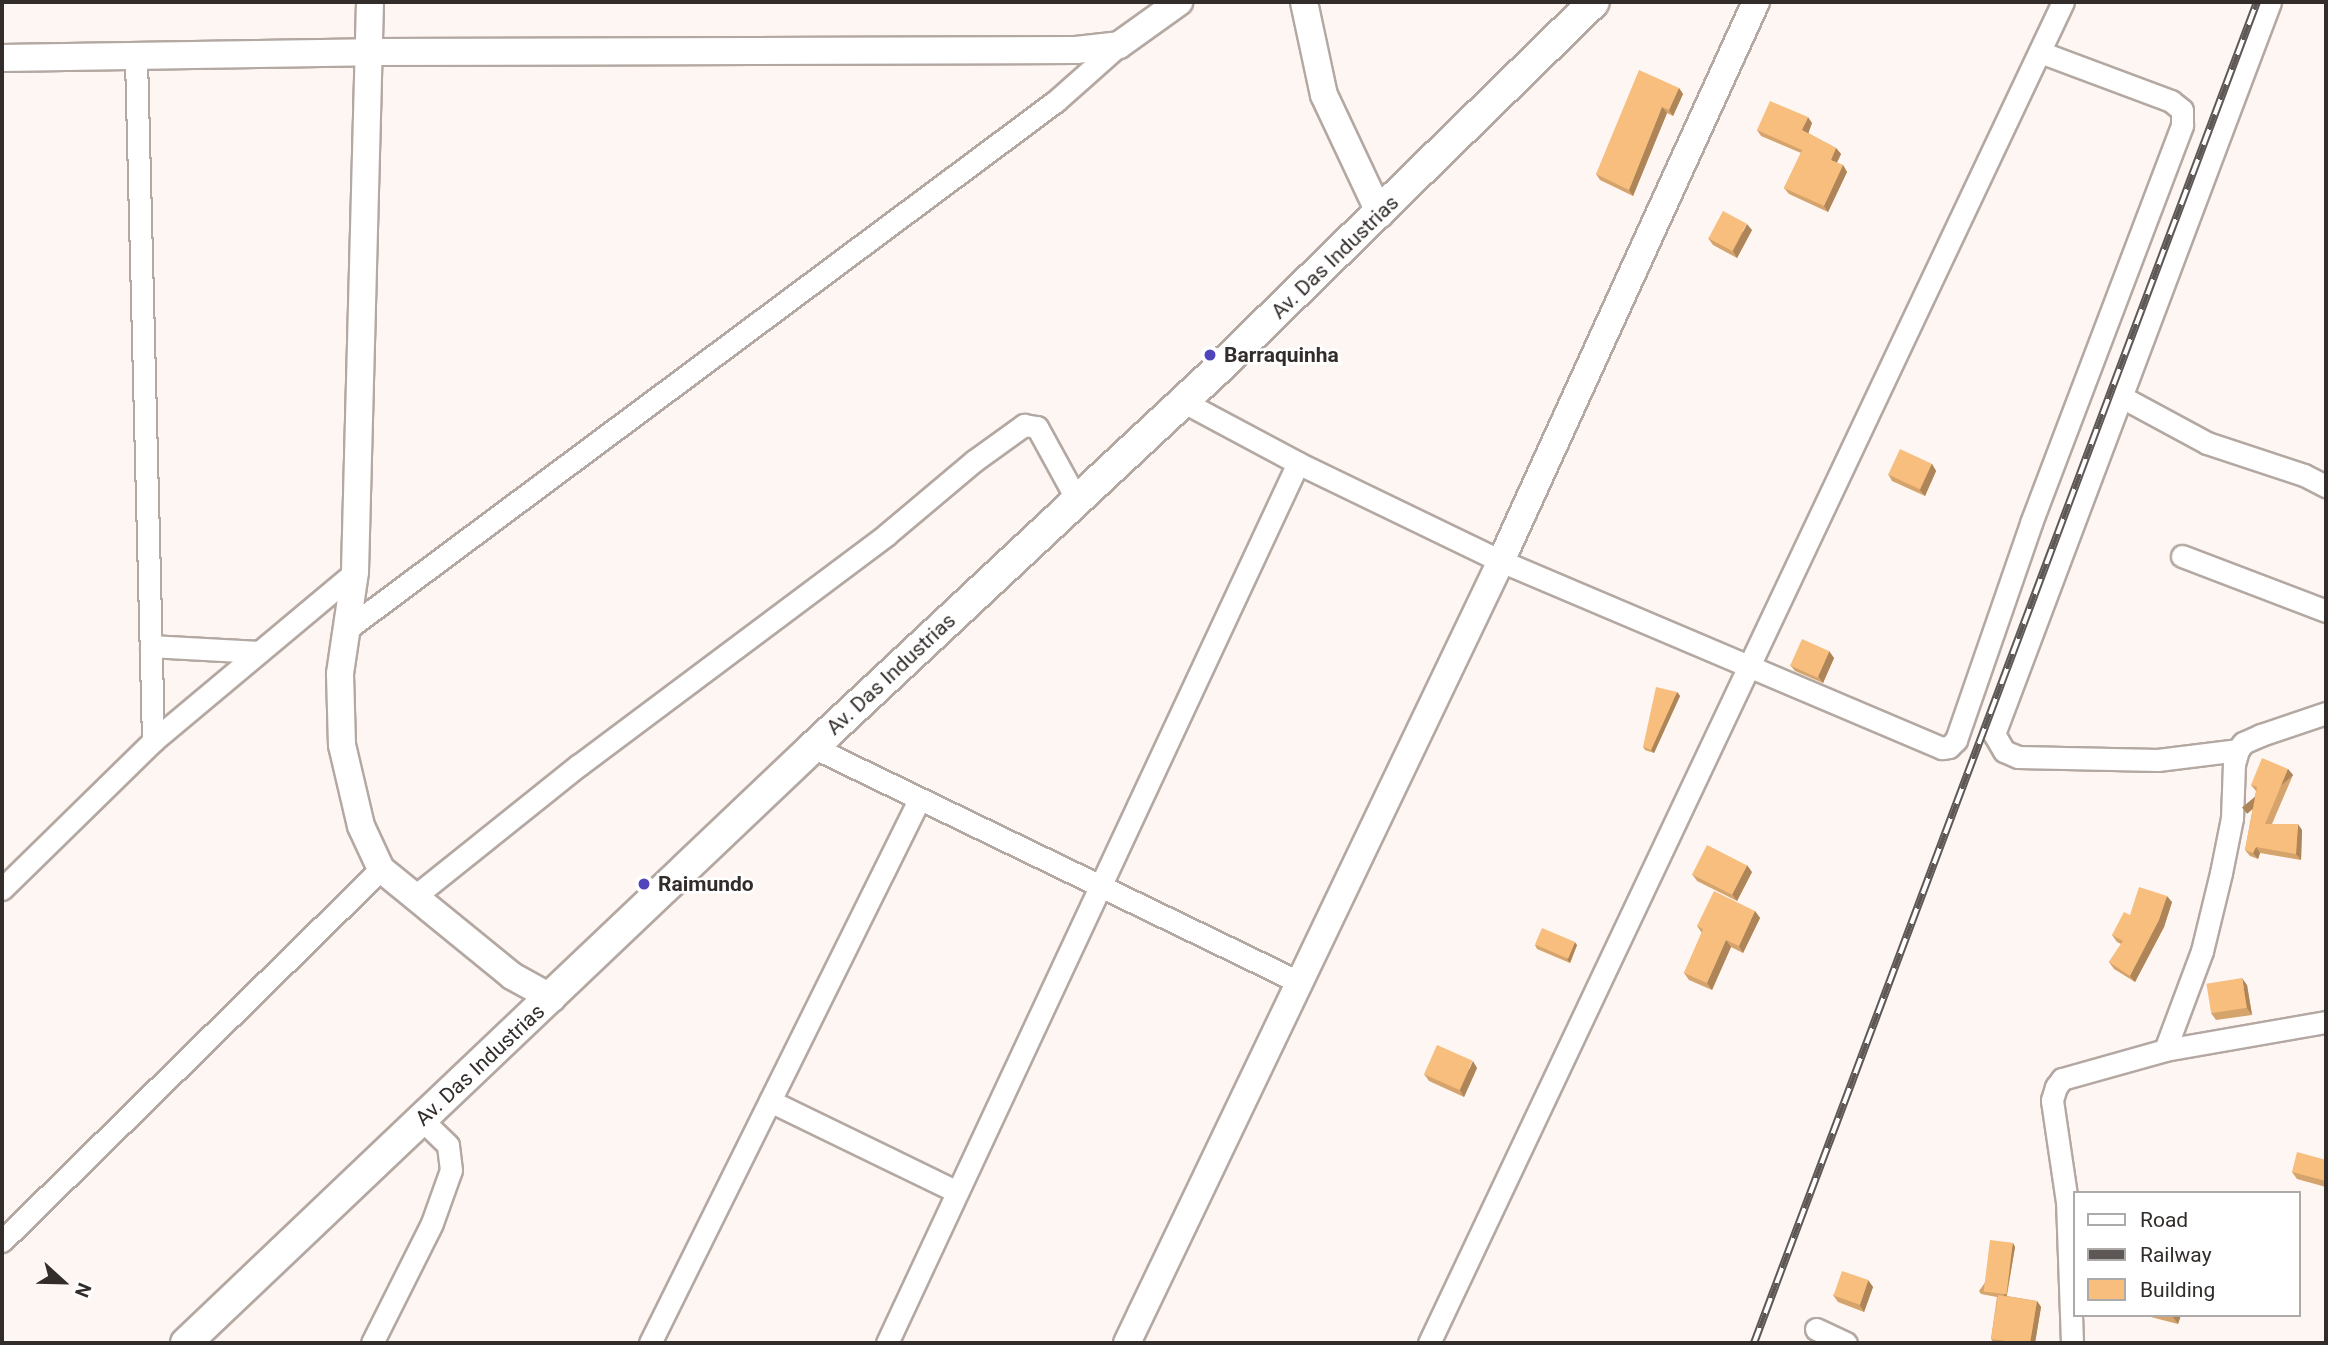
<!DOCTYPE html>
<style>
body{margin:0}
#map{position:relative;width:2328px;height:1345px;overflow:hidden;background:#fef6f2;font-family:Roboto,sans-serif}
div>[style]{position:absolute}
.roads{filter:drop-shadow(2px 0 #b4a8a2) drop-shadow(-2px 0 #b4a8a2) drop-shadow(0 2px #b4a8a2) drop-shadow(0 -2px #b4a8a2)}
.minor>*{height:21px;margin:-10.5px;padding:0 10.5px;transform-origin:10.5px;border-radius:10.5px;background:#fff}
.tertiary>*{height:26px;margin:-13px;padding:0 13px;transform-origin:13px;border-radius:13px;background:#fff}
.secondary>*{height:30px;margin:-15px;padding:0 15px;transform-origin:15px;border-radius:15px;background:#fff}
.rail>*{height:8px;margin-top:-4px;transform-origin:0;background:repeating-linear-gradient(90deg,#fff 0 16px,#5d5755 0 32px);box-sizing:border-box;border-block:2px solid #5d5755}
.wall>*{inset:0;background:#d5a36c}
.shaded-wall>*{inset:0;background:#ae8558;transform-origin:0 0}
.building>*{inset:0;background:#f8be7e;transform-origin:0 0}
.dots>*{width:19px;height:19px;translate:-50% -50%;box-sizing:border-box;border:4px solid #fff;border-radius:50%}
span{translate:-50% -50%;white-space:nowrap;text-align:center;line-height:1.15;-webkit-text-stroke:5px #fff;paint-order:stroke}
.street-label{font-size:21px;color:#322d2b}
.poi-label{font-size:21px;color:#322d2b;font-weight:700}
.left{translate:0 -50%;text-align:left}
.frame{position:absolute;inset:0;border:4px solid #322d2b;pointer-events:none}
.legend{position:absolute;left:2073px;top:1191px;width:228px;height:126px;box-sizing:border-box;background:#fff;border:2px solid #adabaa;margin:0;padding:9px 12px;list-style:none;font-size:21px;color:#322d2b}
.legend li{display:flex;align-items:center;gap:14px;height:35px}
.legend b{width:35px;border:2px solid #adabaa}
.north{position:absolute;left:28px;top:1247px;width:70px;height:70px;-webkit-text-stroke:5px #fff;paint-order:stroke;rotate:112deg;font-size:19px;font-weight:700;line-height:28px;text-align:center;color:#322d2b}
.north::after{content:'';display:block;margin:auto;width:24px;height:32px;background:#322d2b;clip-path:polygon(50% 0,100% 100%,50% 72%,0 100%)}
</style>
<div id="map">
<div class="roads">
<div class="minor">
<div style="left:136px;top:58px;width:683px;rotate:88.57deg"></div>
<div style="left:2120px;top:396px;width:99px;rotate:28.4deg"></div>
<div style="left:2207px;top:443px;width:102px;rotate:18.3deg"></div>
<div style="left:2304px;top:475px;width:25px;rotate:27deg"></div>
<div style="left:1182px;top:401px;width:132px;rotate:28.1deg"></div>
<div style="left:1298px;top:463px;width:225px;rotate:25.8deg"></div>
<div style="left:1501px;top:561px;width:479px;rotate:23deg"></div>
<div style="left:1942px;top:748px;width:7px;rotate:-8deg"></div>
<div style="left:1949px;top:747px;width:10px;rotate:-45deg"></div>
<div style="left:1956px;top:740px;width:230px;rotate:-70.9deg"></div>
<div style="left:2031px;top:523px;width:426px;rotate:-69.2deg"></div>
<div style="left:2182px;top:125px;width:15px;rotate:-90deg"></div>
<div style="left:2182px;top:110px;width:14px;rotate:-141deg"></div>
<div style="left:2171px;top:101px;width:140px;rotate:-159.5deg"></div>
<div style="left:2182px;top:556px;width:154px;rotate:20.9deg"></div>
<div style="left:347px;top:629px;width:884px;rotate:-36.68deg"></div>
<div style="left:1056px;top:101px;width:84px;rotate:-41.6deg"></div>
<div style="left:151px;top:646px;width:107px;rotate:3.2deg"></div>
<div style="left:813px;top:747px;width:540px;rotate:25.81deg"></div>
<div style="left:2238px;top:750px;width:81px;rotate:172.9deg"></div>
<div style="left:2158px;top:760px;width:140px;rotate:-178.8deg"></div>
<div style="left:2018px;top:757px;width:15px;rotate:-157deg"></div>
<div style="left:2004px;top:751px;width:20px;rotate:-120deg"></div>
<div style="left:1994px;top:734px;width:782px;rotate:-69.34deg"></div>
<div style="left:2px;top:889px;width:211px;rotate:-44.4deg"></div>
<div style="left:153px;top:741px;width:263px;rotate:-39.9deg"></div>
<div style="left:414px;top:897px;width:211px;rotate:-38.7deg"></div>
<div style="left:579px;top:765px;width:384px;rotate:-36.8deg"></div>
<div style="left:886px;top:535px;width:115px;rotate:-40.1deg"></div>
<div style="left:974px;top:461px;width:62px;rotate:-35.8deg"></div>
<div style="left:1024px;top:425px;width:13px;rotate:9deg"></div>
<div style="left:1037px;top:427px;width:83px;rotate:61.3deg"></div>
<div style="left:2165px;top:1050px;width:106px;rotate:-69.5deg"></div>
<div style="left:2202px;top:951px;width:80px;rotate:-76.3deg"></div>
<div style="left:2221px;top:873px;width:56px;rotate:-78.7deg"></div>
<div style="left:2232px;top:818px;width:54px;rotate:-87.9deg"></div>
<div style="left:2234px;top:764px;width:15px;rotate:-74deg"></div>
<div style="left:2238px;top:750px;width:9px;rotate:-54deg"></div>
<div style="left:2243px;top:743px;width:20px;rotate:-24deg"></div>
<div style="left:2261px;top:735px;width:69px;rotate:-18.7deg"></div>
<div style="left:770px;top:1101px;width:208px;rotate:25.9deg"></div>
<div style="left:2px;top:1241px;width:531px;rotate:-44.47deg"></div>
<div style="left:1816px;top:1329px;width:33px;rotate:25deg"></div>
<div style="left:372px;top:1343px;width:134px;rotate:-63.4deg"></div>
<div style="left:432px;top:1223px;width:56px;rotate:-70.3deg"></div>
<div style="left:451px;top:1170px;width:25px;rotate:-97deg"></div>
<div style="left:448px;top:1145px;width:36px;rotate:-136deg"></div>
<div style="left:650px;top:1343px;width:606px;rotate:-63.65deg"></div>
<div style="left:887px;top:1343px;width:971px;rotate:-64.97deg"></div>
<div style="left:1429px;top:1343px;width:1483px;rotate:-64.7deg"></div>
<div style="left:2072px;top:1343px;width:141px;rotate:-92deg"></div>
<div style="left:2067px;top:1202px;width:103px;rotate:-98.4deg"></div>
<div style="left:2052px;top:1100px;width:14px;rotate:-73deg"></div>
<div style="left:2056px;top:1087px;width:10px;rotate:-53deg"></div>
<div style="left:2062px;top:1079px;width:107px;rotate:-15.7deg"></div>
<div style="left:2165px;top:1050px;width:163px;rotate:-9.9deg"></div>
</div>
<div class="tertiary">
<div style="left:370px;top:2px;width:570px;rotate:91.51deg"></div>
<div style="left:355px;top:572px;width:103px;rotate:98.4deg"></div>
<div style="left:340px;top:674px;width:71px;rotate:88.4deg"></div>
<div style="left:342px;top:745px;width:83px;rotate:76.8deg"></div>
<div style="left:361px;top:826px;width:47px;rotate:65.1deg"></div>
<div style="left:381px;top:869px;width:169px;rotate:39.2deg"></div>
<div style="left:512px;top:976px;width:46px;rotate:28.8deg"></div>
<div style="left:1304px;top:2px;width:95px;rotate:77.9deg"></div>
<div style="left:1324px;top:95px;width:132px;rotate:64.8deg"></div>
<div style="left:2px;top:58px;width:367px;rotate:-0.9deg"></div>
<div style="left:369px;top:52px;width:707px;rotate:-0.16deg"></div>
<div style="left:1076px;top:50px;width:43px;rotate:-6.6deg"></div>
<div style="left:1119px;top:45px;width:74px;rotate:-35.6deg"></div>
<div style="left:1127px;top:1343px;width:867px;rotate:-64.44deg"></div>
<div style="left:1501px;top:561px;width:614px;rotate:-65.48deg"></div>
</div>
<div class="secondary">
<div style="left:186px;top:1343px;width:865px;rotate:-43.55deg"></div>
<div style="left:813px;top:747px;width:554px;rotate:-43.03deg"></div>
<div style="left:1218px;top:369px;width:525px;rotate:-44.31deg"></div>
</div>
</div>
<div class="rail">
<div style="left:1754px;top:1343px;width:1432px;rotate:-69.44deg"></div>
</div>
<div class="wall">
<div style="clip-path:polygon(1679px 88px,1683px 94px,1673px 116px,1667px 113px,1633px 196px,1600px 180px,1596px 174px)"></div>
<div style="clip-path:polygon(1812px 123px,1808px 133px,1836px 148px,1841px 154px,1837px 163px,1843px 165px,1847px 172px,1828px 212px,1789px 194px,1784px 188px,1801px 153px,1761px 136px,1757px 130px)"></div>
<div style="clip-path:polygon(1752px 230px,1737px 258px,1713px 245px,1708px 238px)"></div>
<div style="clip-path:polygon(1932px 464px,1936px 471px,1925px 496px,1892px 481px,1888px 474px)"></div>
<div style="clip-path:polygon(1829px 651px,1834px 658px,1823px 683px,1795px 671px,1790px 665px)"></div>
<div style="clip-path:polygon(1677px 692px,1680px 696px,1654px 753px,1645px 750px,1643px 747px)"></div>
<div style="clip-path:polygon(2288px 769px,2293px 775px,2272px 824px,2302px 830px,2301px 860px,2260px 853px,2258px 859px,2250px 856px,2245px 850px,2256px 791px,2251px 785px)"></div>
<div style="clip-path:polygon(1752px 872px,1737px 901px,1697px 881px,1692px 874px)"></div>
<div style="clip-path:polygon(2172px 902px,2164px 927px,2135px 982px,2114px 969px,2109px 962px,2121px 944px,2117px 942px,2112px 935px,2130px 915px)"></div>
<div style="clip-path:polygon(1755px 911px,1760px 918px,1743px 953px,1731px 947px,1712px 990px,1689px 980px,1684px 973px,1702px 933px,1697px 926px)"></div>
<div style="clip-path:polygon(1535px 945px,1577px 945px,1570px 963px,1537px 949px)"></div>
<div style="clip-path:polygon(2247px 985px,2252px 1015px,2216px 1020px,2211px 1013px)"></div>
<div style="clip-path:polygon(1477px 1068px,1464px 1097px,1429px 1081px,1424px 1074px)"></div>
<div style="clip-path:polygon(2326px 1160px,2326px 1187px,2297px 1179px,2292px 1172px)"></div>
<div style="clip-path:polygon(2013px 1243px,2015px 1247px,2007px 1296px,2037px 1301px,2041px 1307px,2035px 1343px,1994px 1343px,1991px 1339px,1997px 1297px,1981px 1294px,1979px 1291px)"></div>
<div style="clip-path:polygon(1868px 1280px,1873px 1287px,1864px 1312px,1838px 1302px,1833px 1295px)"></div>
<div style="clip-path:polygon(2143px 1315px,2181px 1315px,2178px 1324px)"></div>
</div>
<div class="shaded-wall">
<div style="clip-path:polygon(1679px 88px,1683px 94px,1673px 116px,1669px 110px)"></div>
<div style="clip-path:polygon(1662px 107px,1667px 113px,1633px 196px,1629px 190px)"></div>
<div style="clip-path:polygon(1808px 117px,1812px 123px,1807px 137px,1802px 130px)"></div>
<div style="clip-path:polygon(1836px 148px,1841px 154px,1835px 166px,1831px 160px)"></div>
<div style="clip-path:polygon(1843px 165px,1847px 172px,1828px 212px,1824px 206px)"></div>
<div style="clip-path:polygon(1747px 224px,1752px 230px,1737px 258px,1733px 251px)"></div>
<div style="clip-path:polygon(1932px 464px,1936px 471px,1925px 496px,1920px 490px)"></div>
<div style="clip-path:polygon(1829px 651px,1834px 658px,1823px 683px,1818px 676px)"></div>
<div style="clip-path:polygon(1677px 692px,1680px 696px,1654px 753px,1651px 750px)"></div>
<div style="left:2288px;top:769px;width:8px;height:60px;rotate:50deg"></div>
<div style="clip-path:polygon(2298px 824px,2302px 830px,2301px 860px,2296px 854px)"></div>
<div style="clip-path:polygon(2256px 847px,2260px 853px,2258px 859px,2253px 853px)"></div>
<div style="clip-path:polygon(1747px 865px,1752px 872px,1737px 901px,1732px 894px)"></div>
<div style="clip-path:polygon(2167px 896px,2172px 902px,2164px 927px,2135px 982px,2130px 976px)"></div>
<div style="clip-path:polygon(1755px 911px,1760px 918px,1743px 953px,1739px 946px)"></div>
<div style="clip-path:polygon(1726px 940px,1731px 947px,1712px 990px,1707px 983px)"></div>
<div style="clip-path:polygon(1575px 942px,1577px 945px,1570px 963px,1567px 959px)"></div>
<div style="clip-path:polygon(2242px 978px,2247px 985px,2252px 1015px,2247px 1008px)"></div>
<div style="clip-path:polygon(1473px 1061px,1477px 1068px,1464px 1097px,1460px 1090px)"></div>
<div style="clip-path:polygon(2013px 1243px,2015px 1247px,2006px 1298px,2004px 1295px)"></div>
<div style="clip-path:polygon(1868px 1280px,1873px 1287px,1864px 1312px,1860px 1305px)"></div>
<div style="clip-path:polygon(2037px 1301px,2041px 1307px,2035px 1343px,2030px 1343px)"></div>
<div style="clip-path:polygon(2174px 1315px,2181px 1315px,2178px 1324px,2173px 1317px)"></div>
</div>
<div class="building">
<div style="clip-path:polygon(1639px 70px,1679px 88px,1669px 110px,1662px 107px,1629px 190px,1596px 174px)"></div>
<div style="clip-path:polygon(1770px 101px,1808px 117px,1802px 130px,1836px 148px,1831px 160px,1843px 165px,1824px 206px,1784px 188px,1802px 150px,1757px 130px)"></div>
<div style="left:1723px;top:211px;width:27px;height:31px;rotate:28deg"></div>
<div style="left:1900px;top:449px;width:35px;height:28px;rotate:25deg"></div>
<div style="left:1802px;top:639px;width:30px;height:29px;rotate:24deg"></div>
<div style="clip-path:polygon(1656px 687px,1677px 692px,1651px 750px,1643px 747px)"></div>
<div style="clip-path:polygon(2262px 758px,2288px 769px,2265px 824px,2298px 824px,2296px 854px,2256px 847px,2253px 853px,2245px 850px,2257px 787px,2251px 785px)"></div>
<div style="left:1707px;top:845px;width:45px;height:33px;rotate:27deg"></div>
<div style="clip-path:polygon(2139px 887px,2167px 896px,2159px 920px,2130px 976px,2109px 962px,2123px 941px,2112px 935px,2124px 912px,2130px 915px)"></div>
<div style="clip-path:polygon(1714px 891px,1755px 911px,1739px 946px,1726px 940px,1707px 983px,1684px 973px,1703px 929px,1697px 926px)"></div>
<div style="left:1542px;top:928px;width:36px;height:18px;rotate:23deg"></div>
<div style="left:2242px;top:978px;width:30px;height:36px;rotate:81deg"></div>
<div style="left:1437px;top:1045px;width:39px;height:32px;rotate:24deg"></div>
<div style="clip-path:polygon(2297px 1152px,2326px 1160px,2326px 1181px,2292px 1172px)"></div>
<div style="left:1990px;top:1240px;width:23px;height:52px;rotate:7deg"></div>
<div style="left:1842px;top:1271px;width:28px;height:26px;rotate:19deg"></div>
<div style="clip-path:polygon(1998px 1295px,2037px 1301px,2030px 1343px,2020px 1343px,1991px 1339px)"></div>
</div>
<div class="dots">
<div style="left:1210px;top:355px;background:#5145bc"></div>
<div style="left:644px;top:884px;background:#5145bc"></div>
</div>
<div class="street-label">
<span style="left:1335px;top:257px;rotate:-44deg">Av. Das Industrias</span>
<span style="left:891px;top:674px;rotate:-43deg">Av. Das Industrias</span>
<span style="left:480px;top:1065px;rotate:-43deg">Av. Das Industrias</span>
</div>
<div class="poi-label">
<span class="left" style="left:1224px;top:355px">Barraquinha</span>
<span class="left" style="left:658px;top:884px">Raimundo</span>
</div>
<div class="frame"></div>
<ul class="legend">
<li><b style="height:9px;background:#fff"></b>Road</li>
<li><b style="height:9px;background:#5d5755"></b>Railway</li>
<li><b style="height:19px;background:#f8be7e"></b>Building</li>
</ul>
<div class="north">N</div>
</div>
